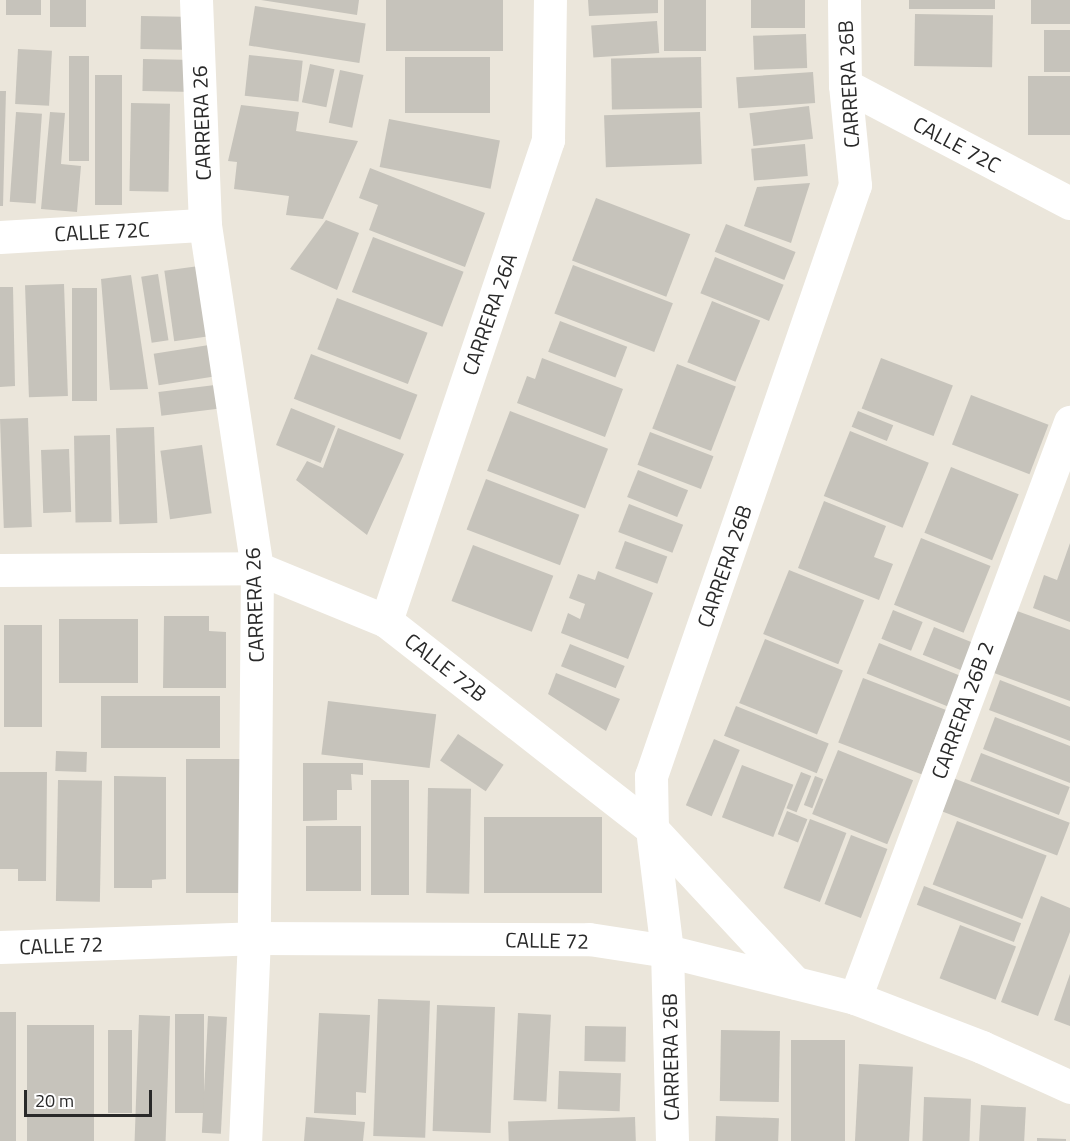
<!DOCTYPE html>
<style>
body{margin:0}
#map{position:relative;width:1070px;height:1141px;overflow:hidden;background:#ebe6db;font-family:"Titillium Web",sans-serif}
div>[style]{position:absolute}
.building>*{inset:0;background:#c6c3bb;transform-origin:0 0}
.street>*{height:33px;margin:-16.5px;padding:0 16.5px;transform-origin:16.5px;border-radius:16.5px;background:#fff}
span{translate:-50% -50%;white-space:nowrap;text-align:center;line-height:1.15;-webkit-text-stroke:6px #fff;paint-order:stroke}
.street-label{font-size:21px;color:#292929}
.scale{position:absolute;left:24px;top:1090px;width:128px;height:27px;box-sizing:border-box;border:3px solid #292929;border-top:0;padding-left:8px;font-size:18px;line-height:21px;white-space:nowrap;color:#292929;-webkit-text-stroke:4px #fff;paint-order:stroke}
</style>
<div id="map">
<div class="building">
<div style="left:6px;top:0;width:35px;height:15px"></div>
<div style="left:50px;top:0;width:36px;height:27px"></div>
<div style="clip-path:polygon(261px 0,359px 0,357px 15px)"></div>
<div style="left:386px;top:0;width:117px;height:51px"></div>
<div style="clip-path:polygon(588px 0,658px 0,658px 13px,589px 16px)"></div>
<div style="left:664px;top:0;width:42px;height:51px"></div>
<div style="left:751px;top:0;width:54px;height:28px"></div>
<div style="left:909px;top:0;width:86px;height:9px"></div>
<div style="left:1031px;top:0;width:39px;height:24px"></div>
<div style="left:255px;top:6px;width:112px;height:40px;rotate:9deg"></div>
<div style="left:915px;top:14px;width:78px;height:52px;rotate:1deg"></div>
<div style="left:141px;top:16px;width:56px;height:33px;rotate:1deg"></div>
<div style="left:657px;top:21px;width:32px;height:66px;rotate:86deg"></div>
<div style="left:1044px;top:30px;width:26px;height:42px"></div>
<div style="left:806px;top:34px;width:34px;height:53px;rotate:88deg"></div>
<div style="left:18px;top:49px;width:34px;height:55px;rotate:3deg"></div>
<div style="left:249px;top:55px;width:54px;height:41px;rotate:6deg"></div>
<div style="left:69px;top:56px;width:20px;height:105px"></div>
<div style="left:490px;top:57px;width:56px;height:85px;rotate:90deg"></div>
<div style="left:701px;top:57px;width:51px;height:90px;rotate:89deg"></div>
<div style="left:143px;top:59px;width:52px;height:32px;rotate:1deg"></div>
<div style="left:310px;top:64px;width:25px;height:39px;rotate:12deg"></div>
<div style="left:340px;top:70px;width:24px;height:54px;rotate:12deg"></div>
<div style="left:813px;top:72px;width:31px;height:77px;rotate:86deg"></div>
<div style="left:95px;top:75px;width:27px;height:130px"></div>
<div style="left:1070px;top:76px;width:59px;height:42px;rotate:90deg"></div>
<div style="clip-path:polygon(0 91px,6px 91px,3px 206px,0 206px)"></div>
<div style="left:131px;top:103px;width:39px;height:88px;rotate:1deg"></div>
<div style="clip-path:polygon(241px 105px,299px 112px,296px 131px,358px 141px,323px 219px,286px 215px,289px 196px,234px 189px,237px 162px,228px 161px)"></div>
<div style="left:809px;top:106px;width:33px;height:60px;rotate:83deg"></div>
<div style="left:16px;top:112px;width:26px;height:90px;rotate:4deg"></div>
<div style="clip-path:polygon(50px 112px,65px 113px,61px 164px,81px 166px,77px 212px,41px 209px)"></div>
<div style="left:700px;top:112px;width:52px;height:96px;rotate:88deg"></div>
<div style="left:389px;top:119px;width:113px;height:49px;rotate:11deg"></div>
<div style="left:805px;top:144px;width:32px;height:54px;rotate:85deg"></div>
<div style="clip-path:polygon(370px 168px,485px 213px,465px 267px,369px 230px,378px 205px,359px 198px)"></div>
<div style="clip-path:polygon(810px 183px,791px 243px,744px 226px,757px 187px)"></div>
<div style="left:596px;top:198px;width:101px;height:67px;rotate:21deg"></div>
<div style="clip-path:polygon(326px 220px,359px 233px,337px 290px,290px 269px)"></div>
<div style="left:726px;top:224px;width:75px;height:30px;rotate:22deg"></div>
<div style="left:373px;top:237px;width:97px;height:59px;rotate:21deg"></div>
<div style="left:715px;top:257px;width:74px;height:39px;rotate:22deg"></div>
<div style="left:573px;top:265px;width:107px;height:52px;rotate:21deg"></div>
<div style="left:199px;top:266px;width:71px;height:35px;rotate:82deg"></div>
<div style="left:158px;top:274px;width:67px;height:17px;rotate:81deg"></div>
<div style="clip-path:polygon(131px 275px,148px 389px,110px 390px,101px 279px)"></div>
<div style="left:64px;top:284px;width:112px;height:39px;rotate:88deg"></div>
<div style="clip-path:polygon(0 287px,13px 287px,15px 386px,0 387px)"></div>
<div style="left:72px;top:288px;width:25px;height:113px"></div>
<div style="left:337px;top:298px;width:97px;height:55px;rotate:21deg"></div>
<div style="left:712px;top:301px;width:52px;height:66px;rotate:22deg"></div>
<div style="left:560px;top:321px;width:72px;height:33px;rotate:21deg"></div>
<div style="left:209px;top:345px;width:32px;height:56px;rotate:81deg"></div>
<div style="left:311px;top:354px;width:114px;height:48px;rotate:21deg"></div>
<div style="clip-path:polygon(542px 358px,623px 389px,605px 437px,517px 403px,527px 376px,535px 379px)"></div>
<div style="left:881px;top:358px;width:77px;height:54px;rotate:21deg"></div>
<div style="left:677px;top:364px;width:63px;height:69px;rotate:21deg"></div>
<div style="left:215px;top:385px;width:24px;height:57px;rotate:83deg"></div>
<div style="left:971px;top:395px;width:83px;height:53px;rotate:21deg"></div>
<div style="left:291px;top:408px;width:48px;height:40px;rotate:22deg"></div>
<div style="left:510px;top:411px;width:105px;height:64px;rotate:21deg"></div>
<div style="left:858px;top:411px;width:38px;height:17px;rotate:22deg"></div>
<div style="left:28px;top:418px;width:109px;height:28px;rotate:88deg"></div>
<div style="left:154px;top:427px;width:96px;height:38px;rotate:88deg"></div>
<div style="clip-path:polygon(338px 428px,404px 454px,367px 535px,296px 480px,307px 461px,323px 468px)"></div>
<div style="left:850px;top:431px;width:85px;height:70px;rotate:22deg"></div>
<div style="left:650px;top:432px;width:68px;height:35px;rotate:21deg"></div>
<div style="left:110px;top:435px;width:87px;height:36px;rotate:89deg"></div>
<div style="left:202px;top:445px;width:69px;height:42px;rotate:82deg"></div>
<div style="left:69px;top:449px;width:63px;height:28px;rotate:88deg"></div>
<div style="left:951px;top:467px;width:73px;height:71px;rotate:22deg"></div>
<div style="left:638px;top:470px;width:54px;height:29px;rotate:22deg"></div>
<div style="left:486px;top:479px;width:100px;height:54px;rotate:21deg"></div>
<div style="clip-path:polygon(824px 501px,886px 526px,874px 557px,893px 564px,879px 600px,798px 568px)"></div>
<div style="left:629px;top:504px;width:58px;height:30px;rotate:21deg"></div>
<div style="left:921px;top:538px;width:75px;height:72px;rotate:22deg"></div>
<div style="left:625px;top:541px;width:45px;height:29px;rotate:20deg"></div>
<div style="clip-path:polygon(1070px 543px,1070px 622px,1033px 608px,1044px 575px,1057px 580px)"></div>
<div style="left:473px;top:545px;width:86px;height:60px;rotate:21deg"></div>
<div style="left:789px;top:570px;width:81px;height:69px;rotate:22deg"></div>
<div style="clip-path:polygon(598px 571px,653px 593px,628px 659px,561px 633px,568px 613px,580px 619px,585px 604px,569px 598px,578px 574px,595px 580px)"></div>
<div style="left:893px;top:610px;width:32px;height:31px;rotate:22deg"></div>
<div style="clip-path:polygon(1017px 611px,1070px 630px,1070px 701px,994px 673px)"></div>
<div style="clip-path:polygon(164px 616px,209px 616px,209px 631px,226px 632px,226px 688px,163px 688px)"></div>
<div style="left:59px;top:619px;width:79px;height:64px"></div>
<div style="left:4px;top:625px;width:38px;height:102px"></div>
<div style="left:934px;top:627px;width:42px;height:30px;rotate:22deg"></div>
<div style="left:765px;top:639px;width:84px;height:69px;rotate:22deg"></div>
<div style="left:879px;top:643px;width:91px;height:33px;rotate:22deg"></div>
<div style="left:570px;top:644px;width:59px;height:24px;rotate:22deg"></div>
<div style="clip-path:polygon(556px 673px,620px 699px,606px 731px,548px 694px)"></div>
<div style="left:863px;top:678px;width:89px;height:69px;rotate:21deg"></div>
<div style="clip-path:polygon(1000px 680px,1070px 707px,1070px 741px,989px 710px)"></div>
<div style="left:101px;top:696px;width:119px;height:52px"></div>
<div style="left:328px;top:701px;width:109px;height:54px;rotate:7deg"></div>
<div style="left:736px;top:706px;width:100px;height:32px;rotate:22deg"></div>
<div style="clip-path:polygon(995px 717px,1070px 746px,1070px 783px,983px 749px)"></div>
<div style="left:458px;top:734px;width:55px;height:32px;rotate:34deg"></div>
<div style="left:714px;top:739px;width:28px;height:72px;rotate:23deg"></div>
<div style="left:838px;top:750px;width:81px;height:69px;rotate:22deg"></div>
<div style="left:56px;top:751px;width:31px;height:20px;rotate:2deg"></div>
<div style="left:981px;top:753px;width:95px;height:30px;rotate:21deg"></div>
<div style="left:186px;top:759px;width:54px;height:134px"></div>
<div style="clip-path:polygon(303px 763px,363px 763px,363px 775px,351px 774px,352px 790px,337px 790px,337px 820px,303px 821px)"></div>
<div style="left:742px;top:765px;width:55px;height:56px;rotate:21deg"></div>
<div style="clip-path:polygon(0 772px,47px 772px,46px 881px,18px 881px,18px 869px,0 869px)"></div>
<div style="left:801px;top:772px;width:11px;height:39px;rotate:22deg"></div>
<div style="clip-path:polygon(114px 776px,166px 777px,166px 879px,152px 880px,152px 888px,114px 888px)"></div>
<div style="left:815px;top:776px;width:9px;height:31px;rotate:21deg"></div>
<div style="left:953px;top:778px;width:125px;height:35px;rotate:21deg"></div>
<div style="left:58px;top:780px;width:44px;height:121px;rotate:1deg"></div>
<div style="left:371px;top:780px;width:38px;height:115px"></div>
<div style="left:428px;top:788px;width:43px;height:105px;rotate:1deg"></div>
<div style="left:787px;top:811px;width:22px;height:25px;rotate:22deg"></div>
<div style="left:484px;top:817px;width:118px;height:76px"></div>
<div style="left:810px;top:819px;width:39px;height:74px;rotate:21deg"></div>
<div style="left:957px;top:821px;width:96px;height:68px;rotate:21deg"></div>
<div style="left:306px;top:826px;width:55px;height:65px"></div>
<div style="left:851px;top:835px;width:39px;height:74px;rotate:21deg"></div>
<div style="left:924px;top:886px;width:104px;height:20px;rotate:21deg"></div>
<div style="clip-path:polygon(1041px 896px,1070px 908px,1070px 932px,1038px 1016px,1001px 1002px)"></div>
<div style="left:960px;top:925px;width:60px;height:57px;rotate:21deg"></div>
<div style="clip-path:polygon(1070px 974px,1070px 1026px,1054px 1020px)"></div>
<div style="left:378px;top:999px;width:52px;height:137px;rotate:2deg"></div>
<div style="left:437px;top:1005px;width:58px;height:126px;rotate:2deg"></div>
<div style="left:0;top:1012px;width:16px;height:129px"></div>
<div style="clip-path:polygon(319px 1013px,370px 1015px,366px 1093px,356px 1092px,356px 1115px,314px 1113px)"></div>
<div style="left:518px;top:1013px;width:33px;height:87px;rotate:3deg"></div>
<div style="left:204px;top:1014px;width:99px;height:29px;rotate:90deg"></div>
<div style="left:139px;top:1015px;width:31px;height:126px;rotate:2deg"></div>
<div style="left:208px;top:1016px;width:19px;height:117px;rotate:3deg"></div>
<div style="left:27px;top:1025px;width:67px;height:116px"></div>
<div style="left:585px;top:1026px;width:41px;height:35px;rotate:1deg"></div>
<div style="left:108px;top:1030px;width:24px;height:83px"></div>
<div style="left:721px;top:1030px;width:59px;height:71px;rotate:1deg"></div>
<div style="left:791px;top:1040px;width:54px;height:101px"></div>
<div style="left:859px;top:1064px;width:54px;height:77px;rotate:3deg"></div>
<div style="left:559px;top:1071px;width:62px;height:38px;rotate:2deg"></div>
<div style="left:924px;top:1097px;width:47px;height:44px;rotate:2deg"></div>
<div style="left:981px;top:1105px;width:45px;height:36px;rotate:3deg"></div>
<div style="left:716px;top:1116px;width:63px;height:25px;rotate:2deg"></div>
<div style="clip-path:polygon(306px 1117px,365px 1122px,363px 1141px,304px 1141px)"></div>
<div style="left:635px;top:1117px;width:24px;height:127px;rotate:88deg"></div>
<div style="clip-path:polygon(1037px 1138px,1066px 1139px,1066px 1141px,1037px 1141px)"></div>
</div>
<div class="street">
<div style="left:196px;top:0;width:225px;rotate:87.7deg"></div>
<div style="left:205px;top:225px;width:347px;rotate:81.4deg"></div>
<div style="left:257px;top:568px;width:370px;rotate:90.5deg"></div>
<div style="left:254px;top:938px;width:203px;rotate:92.5deg"></div>
<div style="left:845px;top:85px;width:254px;rotate:27.7deg"></div>
<div style="left:0;top:237px;width:205px;rotate:-3.4deg"></div>
<div style="left:0;top:570px;width:257px;rotate:-0.4deg"></div>
<div style="left:257px;top:568px;width:139px;rotate:22.3deg"></div>
<div style="left:386px;top:621px;width:338px;rotate:38deg"></div>
<div style="left:652px;top:829px;width:210px;rotate:47.1deg"></div>
<div style="left:386px;top:621px;width:508px;rotate:-71.39deg"></div>
<div style="left:548px;top:140px;width:140px;rotate:-89.2deg"></div>
<div style="left:0;top:947px;width:254px;rotate:-2deg"></div>
<div style="left:254px;top:938px;width:335px;rotate:0.2deg"></div>
<div style="left:589px;top:939px;width:79px;rotate:8.7deg"></div>
<div style="left:667px;top:951px;width:194px;rotate:14deg"></div>
<div style="left:855px;top:998px;width:136px;rotate:21.1deg"></div>
<div style="left:982px;top:1047px;width:97px;rotate:24.4deg"></div>
<div style="left:855px;top:998px;width:615px;rotate:-69.53deg"></div>
<div style="left:672px;top:1141px;width:190px;rotate:-91.5deg"></div>
<div style="left:667px;top:951px;width:123px;rotate:-97deg"></div>
<div style="left:652px;top:829px;width:53px;rotate:-91.1deg"></div>
<div style="left:651px;top:776px;width:625px;rotate:-70.96deg"></div>
<div style="left:855px;top:185px;width:100px;rotate:-95.7deg"></div>
<div style="left:845px;top:85px;width:85px;rotate:-90.7deg"></div>
</div>
<div class="street-label">
<span style="left:848px;top:84px;rotate:-93deg">CARRERA 26B</span>
<span style="left:201px;top:123px;rotate:-92deg">CARRERA 26</span>
<span style="left:957px;top:144px;rotate:28deg">CALLE 72C</span>
<span style="left:102px;top:231px;rotate:-3deg">CALLE 72C</span>
<span style="left:489px;top:314px;rotate:-71deg">CARRERA 26A</span>
<span style="left:724px;top:566px;rotate:-71deg">CARRERA 26B</span>
<span style="left:254px;top:605px;rotate:-92deg">CARRERA 26</span>
<span style="left:446px;top:667px;rotate:38deg">CALLE 72B</span>
<span style="left:962px;top:710px;rotate:-70deg">CARRERA 26B 2</span>
<span style="left:547px;top:940px;rotate:1deg">CALLE 72</span>
<span style="left:61px;top:945px;rotate:-2deg">CALLE 72</span>
<span style="left:670px;top:1057px;rotate:-91deg">CARRERA 26B</span>
</div>
<div class="scale">20 m</div>
</div>
